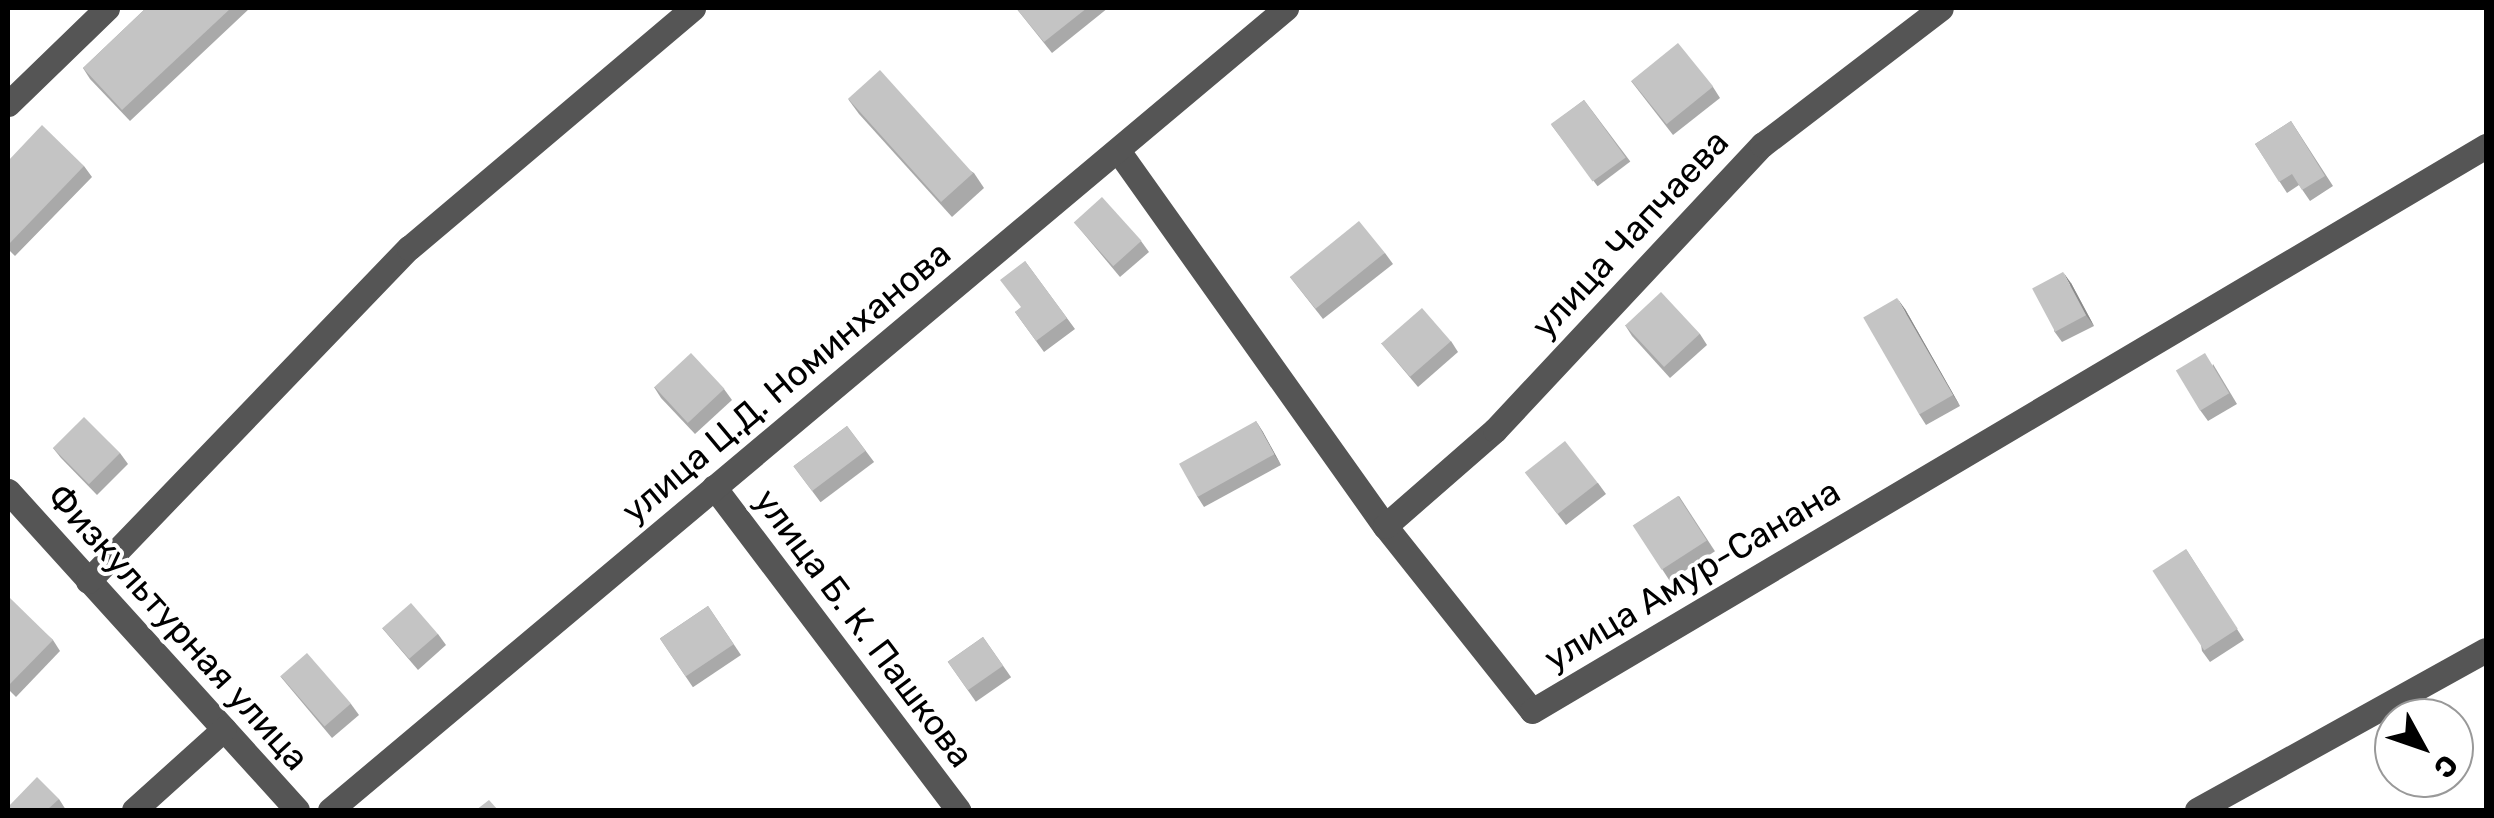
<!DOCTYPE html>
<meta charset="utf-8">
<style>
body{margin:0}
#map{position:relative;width:2494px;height:818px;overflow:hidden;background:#fff;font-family:Rubik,sans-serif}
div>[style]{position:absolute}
.minor>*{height:25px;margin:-12.5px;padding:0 12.5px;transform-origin:12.5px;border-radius:12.5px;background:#555}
.wall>*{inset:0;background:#a9a9a9;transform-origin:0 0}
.shaded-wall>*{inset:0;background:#898989}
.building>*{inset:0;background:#c4c4c4;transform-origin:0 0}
span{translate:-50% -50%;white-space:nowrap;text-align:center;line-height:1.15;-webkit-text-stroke:8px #fff;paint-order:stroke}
.street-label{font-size:35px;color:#000}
.frame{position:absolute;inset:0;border:10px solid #000;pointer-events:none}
.north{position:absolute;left:2374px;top:698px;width:100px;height:100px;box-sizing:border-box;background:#fff;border:2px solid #999;border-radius:50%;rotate:130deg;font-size:28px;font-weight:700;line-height:40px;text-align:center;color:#000}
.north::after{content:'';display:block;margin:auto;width:35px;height:45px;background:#000;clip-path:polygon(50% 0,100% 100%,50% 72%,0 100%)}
</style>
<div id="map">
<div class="minor">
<div style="left:8px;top:104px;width:138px;rotate:-44.1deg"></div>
<div style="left:1119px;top:152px;width:459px;rotate:54.6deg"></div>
<div style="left:1385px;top:526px;width:236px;rotate:51.5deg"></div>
<div style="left:1532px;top:711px;width:1109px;rotate:-30.64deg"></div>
<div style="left:714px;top:487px;width:405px;rotate:52.9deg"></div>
<div style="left:8px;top:491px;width:430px;rotate:47.8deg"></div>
<div style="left:1385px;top:526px;width:146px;rotate:-41.1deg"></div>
<div style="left:1495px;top:430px;width:391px;rotate:-46.9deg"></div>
<div style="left:1762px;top:145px;width:225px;rotate:-37.4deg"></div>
<div style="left:88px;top:581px;width:463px;rotate:-46.1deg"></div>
<div style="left:409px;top:248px;width:372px;rotate:-40.2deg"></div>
<div style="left:134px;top:810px;width:121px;rotate:-42deg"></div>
<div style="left:330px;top:810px;width:1248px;rotate:-39.99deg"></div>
<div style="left:2197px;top:810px;width:330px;rotate:-29deg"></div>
</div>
<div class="wall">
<div style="clip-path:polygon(146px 8px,250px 8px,130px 121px,90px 79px,83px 68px)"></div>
<div style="clip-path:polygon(1016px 8px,1108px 8px,1052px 53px)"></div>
<div style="clip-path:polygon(1631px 81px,1713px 87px,1720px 98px,1673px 135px)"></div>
<div style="clip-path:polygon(848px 99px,974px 173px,984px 188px,952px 217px,859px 114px)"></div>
<div style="left:1584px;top:100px;width:77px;height:41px;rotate:53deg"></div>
<div style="clip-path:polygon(2291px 121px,2333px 186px,2310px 201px,2299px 185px,2287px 193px,2255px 144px)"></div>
<div style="clip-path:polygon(8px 161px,84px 166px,92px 177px,15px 256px,8px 249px,8px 250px)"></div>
<div style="clip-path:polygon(1074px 222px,1141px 241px,1149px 252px,1120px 277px)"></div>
<div style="clip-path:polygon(1385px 253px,1393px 264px,1323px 319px,1290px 277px)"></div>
<div style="clip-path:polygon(1025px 261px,1075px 329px,1044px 352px,1015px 312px,1021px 308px)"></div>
<div style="clip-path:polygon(2071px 283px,2094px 326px,2062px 342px,2054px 331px)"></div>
<div style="clip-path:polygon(1905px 309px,1960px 406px,1926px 425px,1919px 414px)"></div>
<div style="clip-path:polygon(1625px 325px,1700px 334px,1707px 345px,1670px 378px,1632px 336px)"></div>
<div style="clip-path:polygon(1451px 341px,1458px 352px,1418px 387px,1381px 343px)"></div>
<div style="clip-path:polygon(2213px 364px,2237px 404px,2208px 421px,2200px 410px)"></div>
<div style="clip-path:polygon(654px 387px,724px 389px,732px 400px,695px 434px,661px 398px)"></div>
<div style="clip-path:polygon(1256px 421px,1281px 465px,1204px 507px,1197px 496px)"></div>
<div style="left:847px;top:426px;width:45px;height:67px;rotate:53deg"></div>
<div style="clip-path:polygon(53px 448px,120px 453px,128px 464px,97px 495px,61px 458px)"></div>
<div style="clip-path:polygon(1525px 472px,1598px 483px,1606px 494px,1566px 525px)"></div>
<div style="left:1679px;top:496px;width:66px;height:54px;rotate:57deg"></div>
<div style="clip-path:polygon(2186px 549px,2244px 640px,2210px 662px,2202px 651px)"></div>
<div style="clip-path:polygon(8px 600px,53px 640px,60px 651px,16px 697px,8px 689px)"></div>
<div style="left:708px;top:606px;width:59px;height:58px;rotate:56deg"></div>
<div style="clip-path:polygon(382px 628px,438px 634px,446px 645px,418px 670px)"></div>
<div style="left:983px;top:637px;width:49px;height:43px;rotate:55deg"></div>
<div style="clip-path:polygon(280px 676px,351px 704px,359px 715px,332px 738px)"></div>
<div style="clip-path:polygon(59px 799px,66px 810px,8px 810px)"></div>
</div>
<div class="shaded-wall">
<div style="clip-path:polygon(2063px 272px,2071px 283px,2094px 326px,2086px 315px)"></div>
<div style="clip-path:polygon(1897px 298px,1905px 309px,1960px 406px,1953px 395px)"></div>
<div style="clip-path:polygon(1256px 421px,1263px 432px,1281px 465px,1274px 454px)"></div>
</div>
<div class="building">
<div style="clip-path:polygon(146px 8px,231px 8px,122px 110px,83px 68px)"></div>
<div style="clip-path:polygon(1016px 8px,1087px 8px,1044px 42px)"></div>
<div style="left:1678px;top:43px;width:56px;height:60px;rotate:51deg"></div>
<div style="left:880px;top:70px;width:139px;height:43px;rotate:48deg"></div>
<div style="left:1584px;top:100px;width:71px;height:41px;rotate:54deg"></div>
<div style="clip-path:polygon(2291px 121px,2325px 176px,2302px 190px,2292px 174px,2279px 182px,2255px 144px)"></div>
<div style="clip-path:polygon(42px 125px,84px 166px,8px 245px,8px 161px)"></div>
<div style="left:1102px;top:197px;width:59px;height:38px;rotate:48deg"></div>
<div style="left:1359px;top:221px;width:41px;height:89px;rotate:51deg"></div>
<div style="clip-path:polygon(1025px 261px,1067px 318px,1036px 341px,1015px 312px,1021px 307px,1000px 280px)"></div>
<div style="left:2063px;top:272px;width:49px;height:35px;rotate:62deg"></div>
<div style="left:1661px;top:292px;width:57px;height:49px;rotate:47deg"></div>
<div style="left:1897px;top:298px;width:112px;height:39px;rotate:60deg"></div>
<div style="left:1422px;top:308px;width:44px;height:54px;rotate:49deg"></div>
<div style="left:691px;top:353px;width:49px;height:50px;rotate:47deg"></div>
<div style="left:2205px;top:353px;width:47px;height:34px;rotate:59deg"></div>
<div style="left:84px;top:417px;width:51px;height:44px;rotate:45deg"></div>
<div style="left:1256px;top:421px;width:38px;height:88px;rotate:61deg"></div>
<div style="left:847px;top:426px;width:31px;height:67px;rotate:53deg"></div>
<div style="left:1565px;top:441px;width:53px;height:51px;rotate:52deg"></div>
<div style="left:1678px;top:496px;width:53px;height:54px;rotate:57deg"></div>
<div style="left:2186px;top:549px;width:95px;height:40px;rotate:57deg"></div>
<div style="clip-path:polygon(10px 598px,53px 640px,8px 686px,8px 600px)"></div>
<div style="left:411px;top:603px;width:41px;height:38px;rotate:49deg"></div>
<div style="left:708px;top:606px;width:46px;height:58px;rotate:56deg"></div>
<div style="left:983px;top:637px;width:35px;height:43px;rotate:55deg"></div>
<div style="left:307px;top:653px;width:67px;height:35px;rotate:49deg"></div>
<div style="clip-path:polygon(37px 777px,59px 799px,47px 810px,8px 810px,8px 807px)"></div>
<div style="clip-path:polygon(489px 800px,498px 810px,476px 810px)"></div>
</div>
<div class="street-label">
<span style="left:1630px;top:234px;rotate:-47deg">улица Чапчаева</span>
<span style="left:786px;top:382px;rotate:-40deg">улица Ц.Д. Номинханова</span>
<span style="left:1692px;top:575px;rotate:-31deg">улица Амур-Санана</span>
<span style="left:178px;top:627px;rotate:48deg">Физкультурная улица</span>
<span style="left:864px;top:628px;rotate:53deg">улица Б. К. Пашкова</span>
</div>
<div class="frame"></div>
<div class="north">С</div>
</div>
